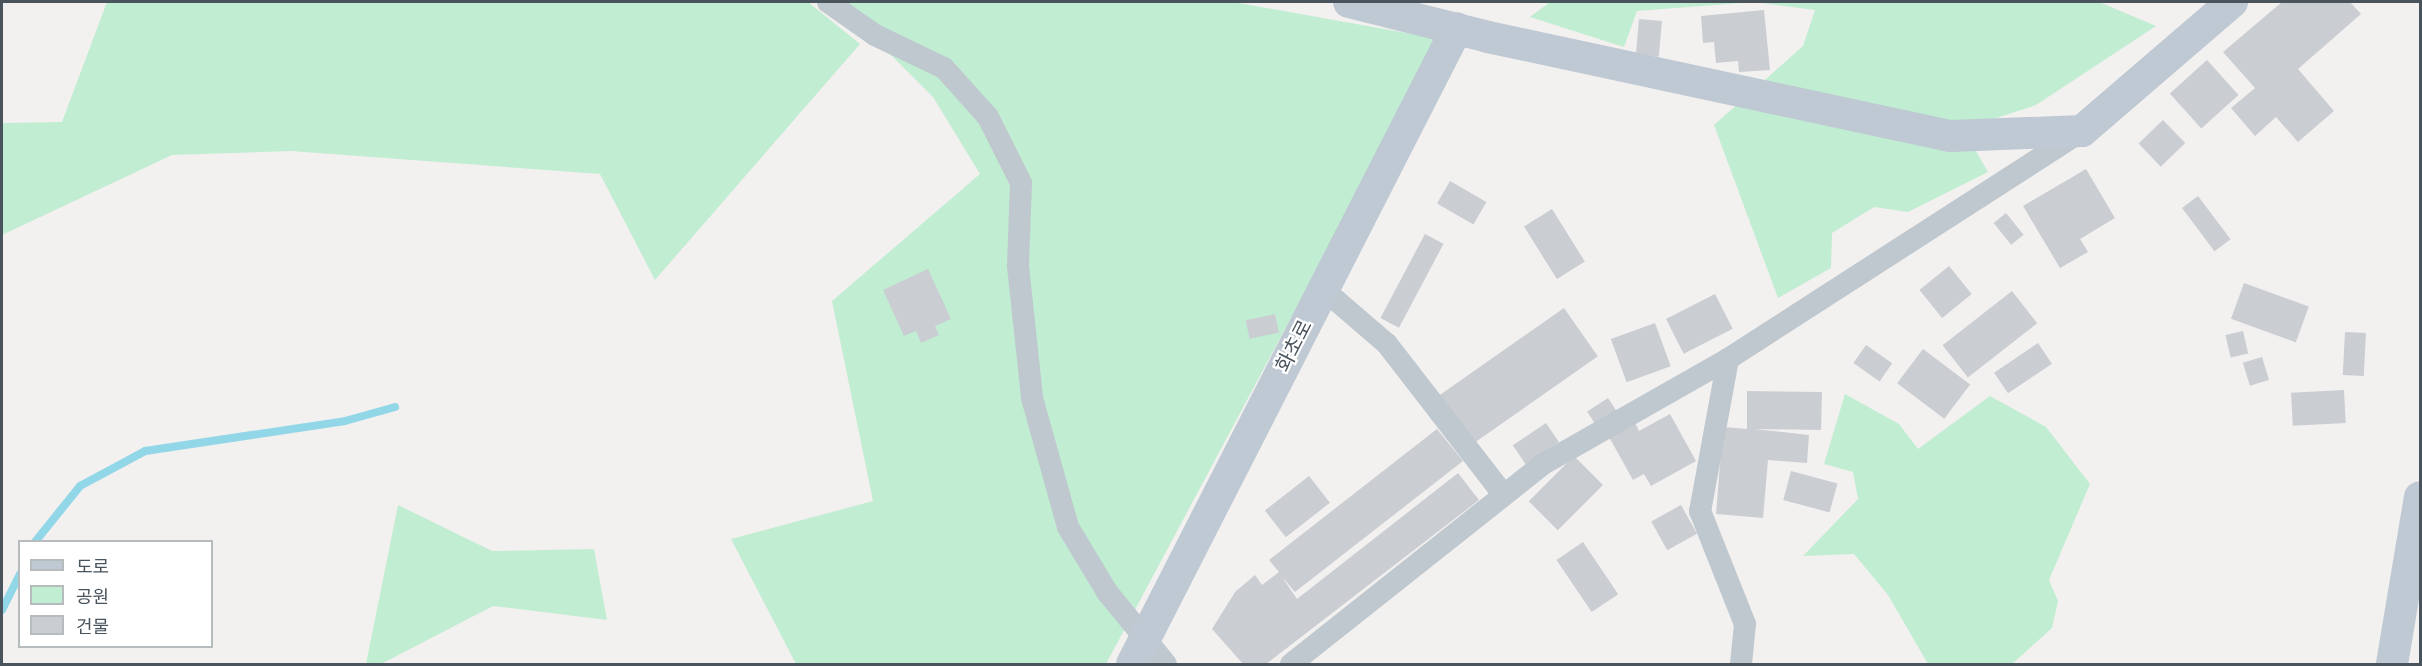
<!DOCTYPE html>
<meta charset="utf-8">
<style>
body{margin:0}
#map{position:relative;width:2422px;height:666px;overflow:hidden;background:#f3f0f0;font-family:Helvetica,"Noto Sans KR",sans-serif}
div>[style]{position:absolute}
.green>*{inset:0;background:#c1edd2}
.stream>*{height:8px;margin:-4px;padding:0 4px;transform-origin:4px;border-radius:4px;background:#91d7e8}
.building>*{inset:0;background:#cacdd2;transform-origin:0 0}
.street>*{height:22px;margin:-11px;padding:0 11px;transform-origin:11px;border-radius:11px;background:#bfc8ce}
.secondary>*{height:32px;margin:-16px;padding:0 16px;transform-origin:16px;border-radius:16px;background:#bfc9d3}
span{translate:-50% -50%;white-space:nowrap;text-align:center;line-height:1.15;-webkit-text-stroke:4.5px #fff;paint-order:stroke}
.street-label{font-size:20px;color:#49545d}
.frame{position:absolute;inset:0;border:3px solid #49545d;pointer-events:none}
.legend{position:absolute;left:18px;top:540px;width:195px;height:108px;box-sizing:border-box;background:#fff;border:2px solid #b6bbbe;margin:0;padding:8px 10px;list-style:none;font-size:18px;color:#49545d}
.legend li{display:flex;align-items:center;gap:12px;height:30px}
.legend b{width:30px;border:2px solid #b6bbbe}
</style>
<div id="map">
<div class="green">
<div style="clip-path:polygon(107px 2px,808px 2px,860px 44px,655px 280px,600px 174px,291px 151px,172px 155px,2px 235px,2px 123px,62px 122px)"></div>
<div style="clip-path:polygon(838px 2px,1233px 2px,1440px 39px,1106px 664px,796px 664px,731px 539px,873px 501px,832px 301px,980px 174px,933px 97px)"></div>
<div style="clip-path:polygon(1550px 2px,2099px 2px,2156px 26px,2036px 105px,1963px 129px,1988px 172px,1908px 212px,1874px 207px,1832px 233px,1831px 268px,1778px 298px,1714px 125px,1803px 46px,1815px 10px,1754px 2px,1637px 11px,1624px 47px,1530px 17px)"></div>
<div style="clip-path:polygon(1845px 394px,1899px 424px,1918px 449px,1990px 396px,2046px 427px,2090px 484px,2049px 580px,2058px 601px,2052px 628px,2012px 664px,1928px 664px,1888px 595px,1854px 554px,1803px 556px,1858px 499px,1853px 472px,1824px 464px)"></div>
<div style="clip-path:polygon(398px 505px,492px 551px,594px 549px,607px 620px,493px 606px,381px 664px,366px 664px)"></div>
</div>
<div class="stream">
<div style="left:35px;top:542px;width:72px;rotate:-51.2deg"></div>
<div style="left:80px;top:486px;width:74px;rotate:-28.3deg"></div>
<div style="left:145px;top:451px;width:202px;rotate:-8.5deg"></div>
<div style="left:345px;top:421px;width:52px;rotate:-15.6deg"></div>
<div style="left:2px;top:610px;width:40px;rotate:-63.4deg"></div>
</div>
<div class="building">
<div style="clip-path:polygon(2282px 2px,2350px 2px,2361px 14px,2298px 69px,2334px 111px,2298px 142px,2276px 117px,2255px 136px,2231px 108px,2255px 88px,2223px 52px)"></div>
<div style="clip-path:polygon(1764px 10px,1770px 70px,1739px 72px,1738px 61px,1716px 63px,1714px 42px,1703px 43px,1701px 16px)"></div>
<div style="left:1639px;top:19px;width:23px;height:36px;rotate:5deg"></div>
<div style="left:2207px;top:60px;width:47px;height:50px;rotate:48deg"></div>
<div style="left:2163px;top:120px;width:32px;height:34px;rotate:46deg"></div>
<div style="clip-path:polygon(2086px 169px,2115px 218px,2080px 239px,2088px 252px,2060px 268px,2023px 206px)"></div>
<div style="left:1450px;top:181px;width:42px;height:26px;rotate:30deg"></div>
<div style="left:2198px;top:196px;width:54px;height:20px;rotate:53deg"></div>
<div style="left:1552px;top:209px;width:62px;height:33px;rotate:58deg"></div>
<div style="left:2006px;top:213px;width:28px;height:16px;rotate:51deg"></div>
<div style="left:1425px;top:234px;width:21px;height:95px;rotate:28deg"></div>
<div style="left:1949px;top:266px;width:36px;height:38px;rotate:51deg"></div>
<div style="clip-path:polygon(928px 269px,951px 319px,935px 326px,939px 335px,921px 343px,916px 331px,904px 336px,883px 290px)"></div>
<div style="left:2244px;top:283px;width:69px;height:38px;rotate:20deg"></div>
<div style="left:2012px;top:291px;width:41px;height:88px;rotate:52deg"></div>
<div style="left:1715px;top:294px;width:39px;height:55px;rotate:63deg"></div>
<div style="left:1564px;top:308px;width:59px;height:152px;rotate:55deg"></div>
<div style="left:1275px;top:314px;width:19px;height:30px;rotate:78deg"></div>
<div style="left:1655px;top:323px;width:46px;height:47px;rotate:70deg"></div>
<div style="left:2243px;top:331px;width:23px;height:18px;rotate:77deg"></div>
<div style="left:2345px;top:332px;width:21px;height:43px;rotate:3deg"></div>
<div style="left:2038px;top:343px;width:25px;height:53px;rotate:56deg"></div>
<div style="left:1866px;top:345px;width:32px;height:22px;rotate:35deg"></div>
<div style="left:1923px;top:349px;width:59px;height:43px;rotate:37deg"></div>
<div style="left:2262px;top:357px;width:24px;height:20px;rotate:73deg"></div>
<div style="left:2344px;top:390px;width:33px;height:53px;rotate:87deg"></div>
<div style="clip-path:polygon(1747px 391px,1822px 392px,1821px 430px,1754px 429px,1809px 435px,1807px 463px,1768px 460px,1763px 518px,1716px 514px,1723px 427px,1747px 429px)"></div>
<div style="left:1608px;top:398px;width:17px;height:25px;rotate:57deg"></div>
<div style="clip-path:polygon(1670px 414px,1696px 461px,1651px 486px,1644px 474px,1633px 480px,1609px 437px,1635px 423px,1639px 431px)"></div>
<div style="left:1546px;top:423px;width:23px;height:40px;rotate:56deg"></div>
<div style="clip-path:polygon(1437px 429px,1463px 461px,1295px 592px,1282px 577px,1297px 599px,1458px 473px,1479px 500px,1266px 664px,1243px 664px,1212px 629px,1235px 592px,1255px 575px,1262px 585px,1279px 572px,1269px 560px)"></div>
<div style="left:1574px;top:456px;width:41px;height:64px;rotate:45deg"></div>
<div style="left:1791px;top:471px;width:48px;height:30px;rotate:15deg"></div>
<div style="left:1309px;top:476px;width:34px;height:56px;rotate:52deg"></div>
<div style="left:1681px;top:505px;width:33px;height:34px;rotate:61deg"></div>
<div style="left:1583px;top:542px;width:63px;height:32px;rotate:56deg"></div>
</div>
<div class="street">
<div style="left:828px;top:2px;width:57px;rotate:35.1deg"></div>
<div style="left:875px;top:35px;width:76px;rotate:25.6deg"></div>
<div style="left:944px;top:68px;width:66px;rotate:48.1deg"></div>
<div style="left:988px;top:117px;width:74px;rotate:63.4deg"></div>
<div style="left:1021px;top:183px;width:83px;rotate:92.1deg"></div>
<div style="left:1018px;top:266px;width:133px;rotate:83.9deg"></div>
<div style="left:1032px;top:398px;width:134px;rotate:74.4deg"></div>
<div style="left:1068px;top:527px;width:76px;rotate:59deg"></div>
<div style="left:1107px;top:592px;width:93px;rotate:50.7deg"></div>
<div style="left:1323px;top:289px;width:84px;rotate:40.7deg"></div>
<div style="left:1387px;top:344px;width:190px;rotate:52.3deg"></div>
<div style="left:1728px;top:359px;width:155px;rotate:100.4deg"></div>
<div style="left:1700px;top:511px;width:122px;rotate:68.3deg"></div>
<div style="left:1745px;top:624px;width:40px;rotate:95.7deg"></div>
<div style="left:1291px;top:664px;width:324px;rotate:-38.4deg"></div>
<div style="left:1545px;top:463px;width:210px;rotate:-29.6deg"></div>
<div style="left:1728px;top:359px;width:421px;rotate:-32.8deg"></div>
</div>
<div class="secondary">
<div style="left:1349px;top:2px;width:143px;rotate:14.1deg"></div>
<div style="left:1488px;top:37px;width:473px;rotate:12.1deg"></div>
<div style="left:1951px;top:136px;width:131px;rotate:-2.2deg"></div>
<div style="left:2082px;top:131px;width:198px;rotate:-40.7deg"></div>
<div style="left:1132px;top:664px;width:714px;rotate:-62.93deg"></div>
<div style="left:2392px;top:664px;width:169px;rotate:-80.5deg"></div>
</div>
<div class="street-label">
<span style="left:1294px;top:346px;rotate:-63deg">화초로</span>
</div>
<div class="frame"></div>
<ul class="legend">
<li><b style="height:8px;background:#bfc9d3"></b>도로</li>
<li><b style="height:16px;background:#c1edd2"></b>공원</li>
<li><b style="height:16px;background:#cacdd2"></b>건물</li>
</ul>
</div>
